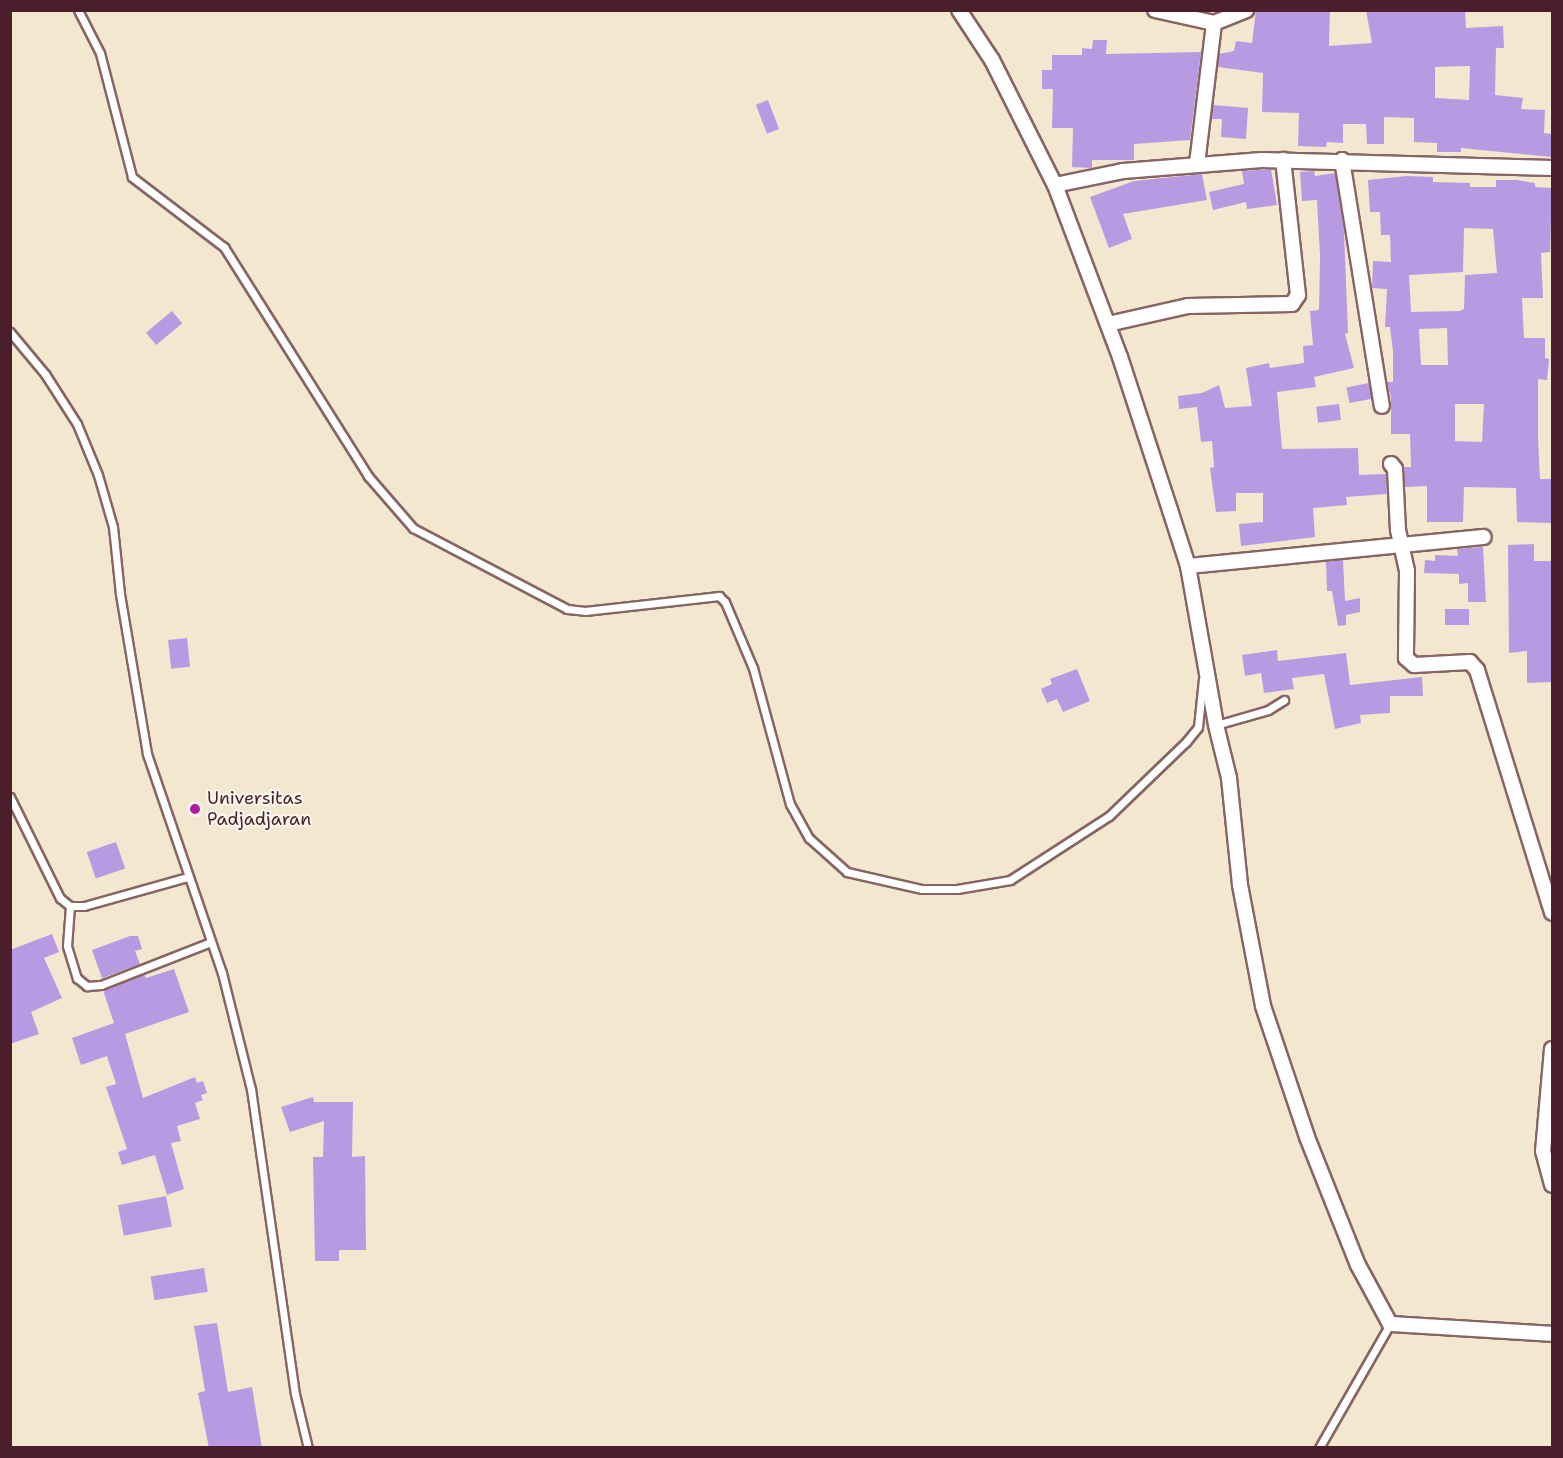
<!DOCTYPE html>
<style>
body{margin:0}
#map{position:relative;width:1563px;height:1458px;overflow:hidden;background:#f4e7cf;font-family:"Shantell Sans",sans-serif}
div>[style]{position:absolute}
.building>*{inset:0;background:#b89ae3;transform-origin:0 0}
.roads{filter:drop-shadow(2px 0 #866564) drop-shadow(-2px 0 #866564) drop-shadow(0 2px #866564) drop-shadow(0 -2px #866564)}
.service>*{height:7px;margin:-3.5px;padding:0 3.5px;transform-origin:3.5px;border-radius:3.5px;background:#fff}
.minor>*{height:14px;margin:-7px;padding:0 7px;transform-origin:7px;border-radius:7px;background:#fff}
.dots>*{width:16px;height:16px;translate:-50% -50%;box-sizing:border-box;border:3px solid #fbf7ec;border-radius:50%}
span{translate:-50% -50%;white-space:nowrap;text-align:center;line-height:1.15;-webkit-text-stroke:4.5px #fbf7ec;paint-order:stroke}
.poi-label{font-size:18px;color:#4a1f2b}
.left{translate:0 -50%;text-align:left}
.frame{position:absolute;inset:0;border:12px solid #4a1f2b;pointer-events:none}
</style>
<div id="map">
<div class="building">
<div style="clip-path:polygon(evenodd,1256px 10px,1330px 10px,1329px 46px,1372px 43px,1366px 10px,1465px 10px,1466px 28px,1503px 26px,1504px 48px,1496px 48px,1495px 95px,1523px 98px,1521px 109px,1545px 110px,1544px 133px,1552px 134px,1552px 157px,1461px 148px,1461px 152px,1437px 152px,1437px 143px,1414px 142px,1414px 118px,1384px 117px,1384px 144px,1367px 144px,1366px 124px,1343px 124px,1343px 143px,1327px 142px,1326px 147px,1298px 146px,1299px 113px,1262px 112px,1263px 73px,1218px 67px,1219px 54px,1234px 51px,1236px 41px,1252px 43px,1256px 10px,1470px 66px,1469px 100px,1435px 98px,1435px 67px,1470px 66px)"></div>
<div style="clip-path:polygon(1093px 40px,1107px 40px,1106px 54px,1201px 52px,1190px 140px,1134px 144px,1134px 160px,1092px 160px,1092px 168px,1072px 167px,1073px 128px,1052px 128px,1053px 89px,1042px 89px,1042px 70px,1052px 70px,1052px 55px,1082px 55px,1082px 48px,1092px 49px)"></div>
<div style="left:768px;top:100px;width:31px;height:13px;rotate:69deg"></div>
<div style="clip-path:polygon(1213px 105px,1248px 108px,1246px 139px,1221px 137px,1222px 119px,1211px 119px)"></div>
<div style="clip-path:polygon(1271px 169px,1277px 205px,1247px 209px,1246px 202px,1213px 210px,1209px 192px,1244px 184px,1242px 171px)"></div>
<div style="clip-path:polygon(1314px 171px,1315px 176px,1335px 173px,1344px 231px,1348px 333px,1345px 334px,1354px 368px,1314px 377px,1316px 387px,1277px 392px,1282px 449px,1358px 448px,1359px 475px,1386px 474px,1387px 494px,1346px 497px,1347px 505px,1313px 508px,1315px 537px,1241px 546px,1239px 524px,1263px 522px,1263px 493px,1236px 493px,1236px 511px,1216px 512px,1210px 468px,1214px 467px,1212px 441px,1201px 442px,1197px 407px,1179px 409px,1178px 396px,1202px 393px,1219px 385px,1225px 408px,1252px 406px,1246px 368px,1269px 363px,1270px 368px,1304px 363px,1303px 346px,1313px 345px,1310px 311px,1319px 310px,1320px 256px,1317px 200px,1302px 201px,1300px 172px)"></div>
<div style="clip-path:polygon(1202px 174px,1207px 200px,1123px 214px,1132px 239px,1109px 248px,1090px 197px,1134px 181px)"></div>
<div style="clip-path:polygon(evenodd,1407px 176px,1433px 177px,1433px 182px,1470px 183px,1470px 187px,1496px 187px,1496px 180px,1517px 180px,1535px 183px,1535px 187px,1552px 188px,1550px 252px,1541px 253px,1543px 298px,1522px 298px,1524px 338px,1545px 338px,1545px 358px,1549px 359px,1547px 380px,1538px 379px,1538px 438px,1540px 479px,1552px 479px,1552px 523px,1517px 522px,1516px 488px,1464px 487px,1463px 522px,1427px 522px,1427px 486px,1405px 487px,1404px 467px,1411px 467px,1410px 434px,1391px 434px,1391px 398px,1387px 382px,1393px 382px,1393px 351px,1390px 327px,1385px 327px,1387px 289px,1372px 288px,1373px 261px,1391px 262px,1390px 235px,1381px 235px,1380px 212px,1370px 212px,1368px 180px,1407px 176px,1464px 228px,1493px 229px,1497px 273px,1465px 275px,1464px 309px,1460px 311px,1411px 312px,1409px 275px,1463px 272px,1464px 228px,1407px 176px,1447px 328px,1448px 365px,1421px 365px,1419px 329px,1447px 328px,1407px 176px,1455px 404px,1484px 404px,1482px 442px,1455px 441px,1455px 404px)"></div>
<div style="left:172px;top:311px;width:16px;height:34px;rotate:50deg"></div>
<div style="left:1369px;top:383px;width:16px;height:23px;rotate:79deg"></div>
<div style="left:1339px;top:404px;width:16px;height:23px;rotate:83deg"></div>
<div style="clip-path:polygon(1534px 544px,1534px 561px,1552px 561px,1552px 682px,1527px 683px,1527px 651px,1509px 653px,1508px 545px)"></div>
<div style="clip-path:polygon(1483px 547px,1486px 602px,1468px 602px,1468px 583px,1459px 584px,1459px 574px,1424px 573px,1425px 560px,1435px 561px,1435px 555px,1458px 556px,1457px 549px)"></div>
<div style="clip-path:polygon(1343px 560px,1345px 601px,1360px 598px,1360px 612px,1346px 615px,1346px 625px,1338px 626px,1332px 591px,1327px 591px,1326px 562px)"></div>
<div style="left:1469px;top:609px;width:16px;height:24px;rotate:90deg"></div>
<div style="left:187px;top:638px;width:29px;height:19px;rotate:84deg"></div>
<div style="clip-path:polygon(1277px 650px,1278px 661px,1346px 653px,1350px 685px,1422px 677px,1423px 696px,1390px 696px,1390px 713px,1360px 715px,1361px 723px,1335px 729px,1324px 674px,1292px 678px,1294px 689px,1264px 693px,1261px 673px,1245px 676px,1242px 655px)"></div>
<div style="clip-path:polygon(1077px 669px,1090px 701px,1063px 712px,1057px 699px,1047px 703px,1041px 689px,1052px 684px,1050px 679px)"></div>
<div style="left:116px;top:842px;width:28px;height:31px;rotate:71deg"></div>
<div style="clip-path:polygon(52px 934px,59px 952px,44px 958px,62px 998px,31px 1012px,39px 1034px,10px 1044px,10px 950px)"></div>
<div style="clip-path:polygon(130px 936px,138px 936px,142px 949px,135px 951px,140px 964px,102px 978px,92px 950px)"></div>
<div style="clip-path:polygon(174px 969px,189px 1012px,125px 1034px,143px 1098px,195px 1077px,197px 1083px,203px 1081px,207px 1093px,201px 1095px,203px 1100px,195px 1103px,200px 1119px,177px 1126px,181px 1141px,171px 1143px,184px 1189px,167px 1195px,155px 1155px,122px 1165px,118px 1152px,127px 1149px,106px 1087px,116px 1084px,107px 1056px,81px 1065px,72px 1038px,114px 1023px,104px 993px,106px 989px,144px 974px,146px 978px)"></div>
<div style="clip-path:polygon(313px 1097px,314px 1102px,353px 1102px,352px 1157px,365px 1156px,366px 1250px,339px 1250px,339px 1261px,315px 1261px,313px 1157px,323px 1157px,324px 1121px,290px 1132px,281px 1107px)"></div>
<div style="left:166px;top:1196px;width:31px;height:49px;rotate:79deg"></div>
<div style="left:204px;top:1268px;width:24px;height:54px;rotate:81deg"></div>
<div style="clip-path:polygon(217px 1323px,228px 1392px,252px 1387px,262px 1448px,209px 1448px,198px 1393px,205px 1391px,194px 1326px)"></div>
</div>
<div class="roads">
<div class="service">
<div style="left:78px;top:10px;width:48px;rotate:62.9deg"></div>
<div style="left:100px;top:53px;width:128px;rotate:75.5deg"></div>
<div style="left:132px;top:177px;width:116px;rotate:37.3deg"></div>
<div style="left:224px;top:247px;width:271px;rotate:57.8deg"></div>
<div style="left:368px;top:476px;width:69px;rotate:49.1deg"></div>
<div style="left:413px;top:528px;width:174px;rotate:27.7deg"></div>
<div style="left:567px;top:609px;width:18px;rotate:6deg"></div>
<div style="left:585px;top:611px;width:135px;rotate:-6.4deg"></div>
<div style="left:719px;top:596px;width:8px;rotate:45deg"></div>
<div style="left:725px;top:602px;width:72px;rotate:67deg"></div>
<div style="left:753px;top:668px;width:141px;rotate:74.8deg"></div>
<div style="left:790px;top:804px;width:39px;rotate:61deg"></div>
<div style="left:809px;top:838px;width:51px;rotate:41.8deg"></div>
<div style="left:847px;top:872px;width:77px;rotate:12.8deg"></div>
<div style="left:922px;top:889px;width:35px"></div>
<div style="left:957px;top:889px;width:54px;rotate:-9.6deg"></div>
<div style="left:1010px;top:880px;width:118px;rotate:-32.9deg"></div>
<div style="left:1109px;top:816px;width:107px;rotate:-43.9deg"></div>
<div style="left:1186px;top:742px;width:19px;rotate:-51deg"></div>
<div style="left:1198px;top:727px;width:48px;rotate:-84.1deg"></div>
<div style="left:10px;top:332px;width:55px;rotate:50.2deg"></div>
<div style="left:45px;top:374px;width:59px;rotate:57.4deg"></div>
<div style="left:77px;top:424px;width:55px;rotate:67.6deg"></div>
<div style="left:98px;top:475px;width:54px;rotate:73.9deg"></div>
<div style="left:113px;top:527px;width:67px;rotate:84deg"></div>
<div style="left:120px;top:594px;width:162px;rotate:80.4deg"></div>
<div style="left:147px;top:754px;width:231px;rotate:71.1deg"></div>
<div style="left:222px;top:973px;width:120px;rotate:76deg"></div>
<div style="left:251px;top:1089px;width:308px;rotate:81.8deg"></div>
<div style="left:295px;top:1394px;width:56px;rotate:76.5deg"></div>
<div style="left:1216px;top:725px;width:54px;rotate:-16.1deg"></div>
<div style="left:1268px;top:710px;width:19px;rotate:-32deg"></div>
<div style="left:10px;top:797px;width:113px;rotate:63.7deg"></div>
<div style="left:60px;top:898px;width:13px;rotate:39deg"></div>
<div style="left:70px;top:906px;width:14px"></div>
<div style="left:84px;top:906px;width:107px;rotate:-15.7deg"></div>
<div style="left:70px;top:906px;width:40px;rotate:94.3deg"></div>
<div style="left:67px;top:946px;width:34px;rotate:73deg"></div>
<div style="left:77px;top:978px;width:13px;rotate:39deg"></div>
<div style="left:87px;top:986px;width:14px;rotate:-4deg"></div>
<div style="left:101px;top:985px;width:118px;rotate:-21.4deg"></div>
<div style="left:1319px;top:1448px;width:143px;rotate:-60.2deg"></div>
</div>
<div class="minor">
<div style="left:959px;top:10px;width:60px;rotate:56.6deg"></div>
<div style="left:992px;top:60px;width:140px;rotate:63.3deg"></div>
<div style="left:1055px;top:185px;width:184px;rotate:69.3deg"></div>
<div style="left:1120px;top:357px;width:161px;rotate:71.9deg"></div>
<div style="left:1170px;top:510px;width:59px;rotate:72.2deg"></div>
<div style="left:1188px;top:566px;width:161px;rotate:80deg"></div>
<div style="left:1216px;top:725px;width:55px;rotate:76.2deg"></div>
<div style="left:1229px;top:778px;width:108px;rotate:84.1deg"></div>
<div style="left:1240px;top:885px;width:123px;rotate:79.2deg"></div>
<div style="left:1263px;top:1006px;width:138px;rotate:71.4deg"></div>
<div style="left:1307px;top:1137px;width:138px;rotate:68.3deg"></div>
<div style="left:1358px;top:1265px;width:67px;rotate:61.5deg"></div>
<div style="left:1390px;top:1324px;width:162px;rotate:3.5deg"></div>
<div style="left:1155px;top:10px;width:60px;rotate:12.4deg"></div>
<div style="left:1214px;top:23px;width:35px;rotate:-22deg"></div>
<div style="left:1342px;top:160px;width:249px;rotate:80.8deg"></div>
<div style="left:1197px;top:164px;width:142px;rotate:-83.1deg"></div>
<div style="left:1055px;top:185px;width:69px;rotate:-11.6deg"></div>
<div style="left:1123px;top:171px;width:139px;rotate:-4.5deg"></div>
<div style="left:1262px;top:160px;width:290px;rotate:1.6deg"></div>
<div style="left:1108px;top:324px;width:82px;rotate:-12.7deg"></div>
<div style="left:1188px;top:306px;width:104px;rotate:-1.1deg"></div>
<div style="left:1292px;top:304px;width:11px;rotate:-56deg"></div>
<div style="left:1298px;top:295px;width:136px;rotate:-96.3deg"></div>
<div style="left:1391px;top:464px;width:6px;rotate:51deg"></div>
<div style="left:1395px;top:469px;width:61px;rotate:87.2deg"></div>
<div style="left:1398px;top:530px;width:42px;rotate:77.6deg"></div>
<div style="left:1407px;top:571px;width:87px;rotate:90.7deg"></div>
<div style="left:1406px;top:658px;width:11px;rotate:41deg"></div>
<div style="left:1414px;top:665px;width:56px;rotate:-3.1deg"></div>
<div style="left:1470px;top:662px;width:11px;rotate:49deg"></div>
<div style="left:1477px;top:670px;width:254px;rotate:72.8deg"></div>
<div style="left:1188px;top:566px;width:297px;rotate:-5.6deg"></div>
<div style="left:1552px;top:1049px;width:102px;rotate:95deg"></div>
<div style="left:1543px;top:1151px;width:35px;rotate:75deg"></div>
</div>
</div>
<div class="dots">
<div style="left:195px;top:809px;background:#b5179e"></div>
</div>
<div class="poi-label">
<span class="left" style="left:207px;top:809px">Universitas<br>Padjadjaran</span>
</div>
<div class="frame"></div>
</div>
